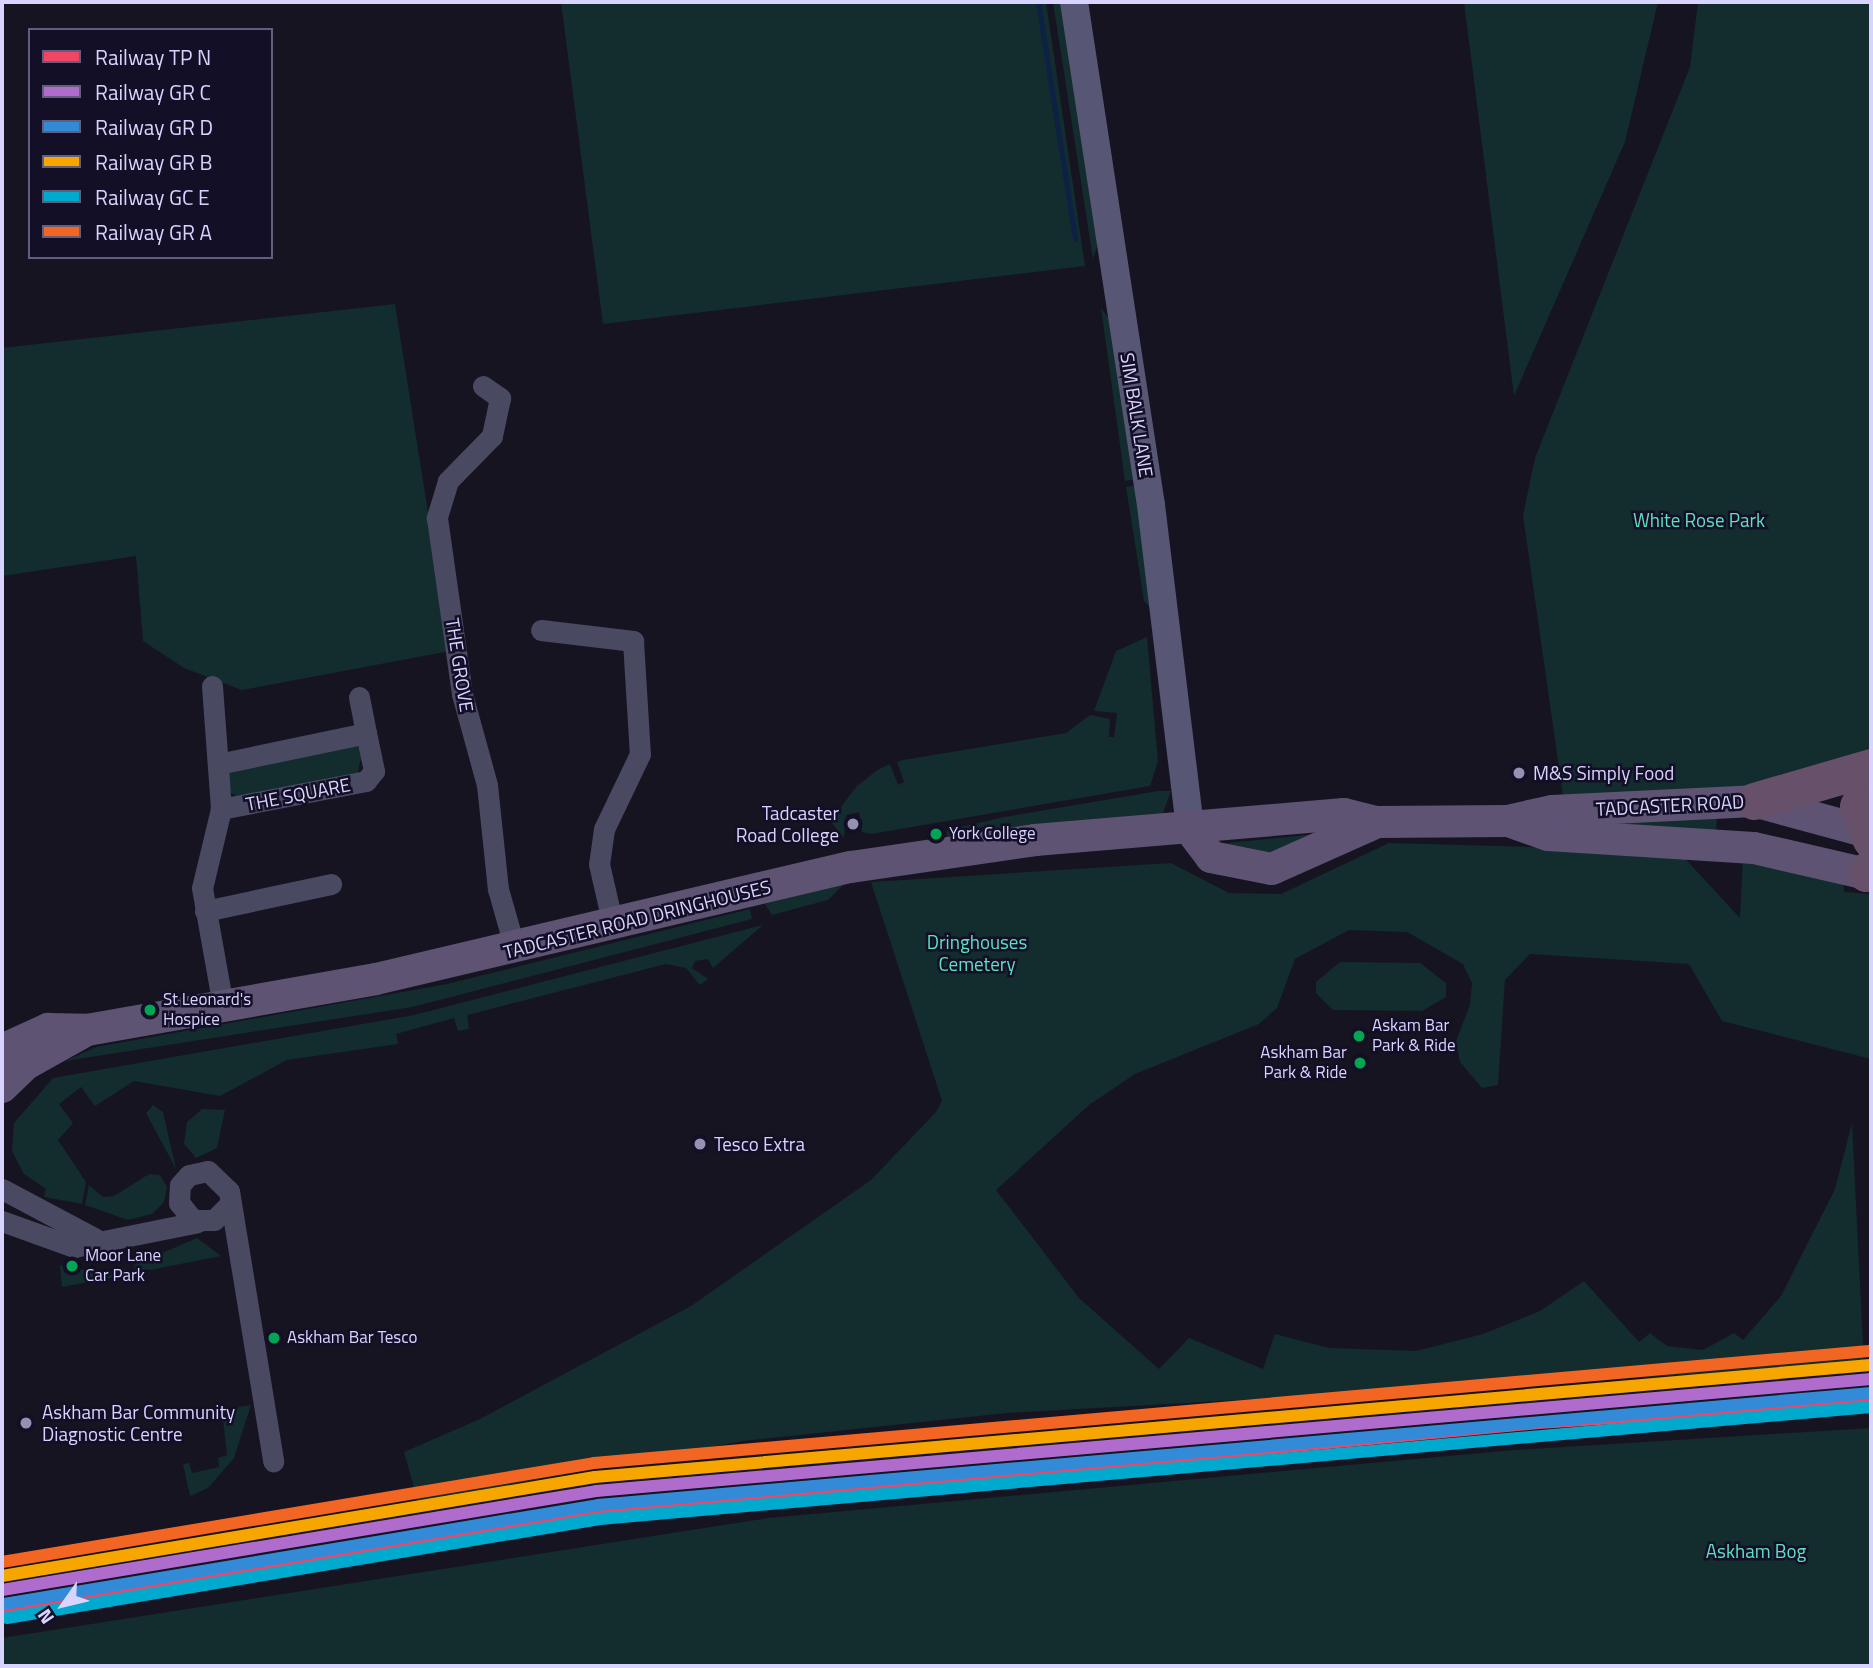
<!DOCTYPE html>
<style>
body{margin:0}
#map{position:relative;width:1873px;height:1668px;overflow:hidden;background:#161421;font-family:"Titillium Web",sans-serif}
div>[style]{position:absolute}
.green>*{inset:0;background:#132c2d}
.stream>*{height:5px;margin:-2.5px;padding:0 2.5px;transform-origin:2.5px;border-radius:2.5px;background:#0d2144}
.street>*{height:21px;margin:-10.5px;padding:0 10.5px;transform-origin:10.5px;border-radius:10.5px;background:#4a4962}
.secondary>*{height:28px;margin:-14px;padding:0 14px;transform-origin:14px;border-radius:14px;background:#575674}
.primary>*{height:32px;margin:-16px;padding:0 16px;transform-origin:16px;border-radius:16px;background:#5e5373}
.highway>*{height:37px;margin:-18.5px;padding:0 18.5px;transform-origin:18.5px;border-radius:18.5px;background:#67516a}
.rail-1>*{height:12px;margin:-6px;padding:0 6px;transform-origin:6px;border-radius:6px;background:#f34667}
.rail-2>*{height:12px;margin:-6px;padding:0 6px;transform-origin:6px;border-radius:6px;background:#b06ccc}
.rail-3>*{height:12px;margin:-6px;padding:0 6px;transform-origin:6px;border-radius:6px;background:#338bd7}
.rail-4>*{height:12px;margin:-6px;padding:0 6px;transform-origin:6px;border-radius:6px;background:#f7a600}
.rail-5>*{height:12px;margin:-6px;padding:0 6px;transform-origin:6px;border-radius:6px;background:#00a9ce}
.rail-6>*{height:12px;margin:-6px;padding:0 6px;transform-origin:6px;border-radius:6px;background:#f26522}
.dots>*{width:19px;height:19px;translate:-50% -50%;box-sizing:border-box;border:4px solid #130f26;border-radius:50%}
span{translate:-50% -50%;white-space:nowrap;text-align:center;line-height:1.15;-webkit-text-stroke:5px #130f26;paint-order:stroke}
.bus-label{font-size:17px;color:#d9d4ff}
.left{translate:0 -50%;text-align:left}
.right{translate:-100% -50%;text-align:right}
.street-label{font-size:19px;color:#d9d4ff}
.park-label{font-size:19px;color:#5fe0c0}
.poi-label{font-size:19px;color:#d9d4ff}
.frame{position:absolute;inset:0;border:4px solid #d9d4ff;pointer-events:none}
.legend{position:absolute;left:28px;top:28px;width:245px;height:231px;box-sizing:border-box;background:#130f26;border:2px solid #625e7d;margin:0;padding:9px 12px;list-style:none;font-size:21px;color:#d9d4ff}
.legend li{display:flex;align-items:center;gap:14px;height:35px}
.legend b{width:35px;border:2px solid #625e7d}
.north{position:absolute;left:28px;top:1570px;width:70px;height:70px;-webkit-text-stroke:5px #130f26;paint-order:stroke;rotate:236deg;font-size:19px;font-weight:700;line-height:28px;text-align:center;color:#d9d4ff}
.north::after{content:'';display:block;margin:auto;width:24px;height:32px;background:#d9d4ff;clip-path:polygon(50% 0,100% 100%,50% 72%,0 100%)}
</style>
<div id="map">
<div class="green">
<div style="clip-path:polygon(561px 2px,1046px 2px,1085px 266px,603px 324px)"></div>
<div style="clip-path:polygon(1053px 2px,1063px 2px,1099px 240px,1093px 259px)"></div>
<div style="clip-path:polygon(1464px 2px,1658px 2px,1625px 142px,1514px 396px)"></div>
<div style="clip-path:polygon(1698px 2px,1871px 2px,1871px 755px,1720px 793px,1563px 796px,1523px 515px,1535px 458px,1690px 67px)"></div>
<div style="clip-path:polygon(395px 304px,450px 651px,242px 690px,184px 668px,143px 641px,136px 556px,2px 576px,2px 348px)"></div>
<div style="clip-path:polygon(1101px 308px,1109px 319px,1136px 479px,1125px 481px)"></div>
<div style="clip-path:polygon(1137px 485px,1154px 611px,1144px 601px,1126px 487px)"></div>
<div style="clip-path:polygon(1147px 637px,1158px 761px,1150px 786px,871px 834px,862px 832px,859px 812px,846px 815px,844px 838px,830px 821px,857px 786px,879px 769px,890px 764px,898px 785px,904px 782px,897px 762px,903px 760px,1066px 733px,1090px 715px,1110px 719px,1109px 737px,1114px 737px,1117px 713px,1094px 711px,1116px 651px)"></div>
<div style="clip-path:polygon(357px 745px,363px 750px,357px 775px,239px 798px,227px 790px,228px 771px)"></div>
<div style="clip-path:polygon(1158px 791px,1171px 791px,1162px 816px,947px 836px,947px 830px,1004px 817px)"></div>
<div style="clip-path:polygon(1717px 816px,1716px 832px,1537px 821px)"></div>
<div style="clip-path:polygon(1315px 834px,1295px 847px,1260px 856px,1218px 844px)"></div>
<div style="clip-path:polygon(1389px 843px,1678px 851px,1740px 918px,1743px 855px,1843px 879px,1844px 892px,1871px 894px,1871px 1059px,1722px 1021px,1689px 964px,1530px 954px,1505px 980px,1498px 1085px,1482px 1088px,1460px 1062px,1456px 1041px,1470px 1005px,1472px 983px,1463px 964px,1407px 932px,1349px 930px,1295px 959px,1277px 1008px,1259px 1024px,1135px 1074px,1089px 1105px,996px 1190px,1079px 1298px,1159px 1369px,1189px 1338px,1263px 1369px,1275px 1334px,1329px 1348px,1416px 1351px,1483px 1334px,1540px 1311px,1584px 1281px,1639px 1342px,1650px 1333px,1667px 1346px,1703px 1350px,1734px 1333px,1743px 1340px,1781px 1296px,1835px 1189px,1852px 1123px,1864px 1365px,1007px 1413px,743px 1441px,418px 1502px,404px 1452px,480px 1419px,691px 1306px,871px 1180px,936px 1112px,942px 1101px,871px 882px,1171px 863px,1229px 893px,1281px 894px)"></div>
<div style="clip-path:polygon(844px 884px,828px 900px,772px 915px,765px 904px)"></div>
<div style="clip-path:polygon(750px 909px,752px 919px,412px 1007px,65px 1061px,96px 1047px,447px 984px)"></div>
<div style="clip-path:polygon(763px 925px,713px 968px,708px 959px,695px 961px,692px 968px,708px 979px,700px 985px,686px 968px,666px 964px,467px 1015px,469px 1029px,458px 1031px,454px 1018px,396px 1034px,398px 1044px,287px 1060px,220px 1096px,134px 1081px,95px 1106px,81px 1087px,59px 1104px,73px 1123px,58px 1140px,86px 1182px,82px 1204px,44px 1197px,46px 1189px,24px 1174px,12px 1151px,14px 1123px,53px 1078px,414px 1015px)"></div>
<div style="clip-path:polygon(1340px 962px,1420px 963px,1446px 983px,1446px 997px,1422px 1011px,1333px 1010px,1316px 993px,1316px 982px)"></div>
<div style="clip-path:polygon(153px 1105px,163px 1112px,176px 1169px,146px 1113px)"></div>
<div style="clip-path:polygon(202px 1109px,225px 1110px,217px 1148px,196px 1158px,184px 1144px,187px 1122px)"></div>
<div style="clip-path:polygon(149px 1174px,160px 1175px,167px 1187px,164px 1202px,152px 1214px,128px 1220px,85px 1205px,89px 1185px,103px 1197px,114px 1196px)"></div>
<div style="clip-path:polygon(197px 1238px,221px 1256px,135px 1273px,134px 1265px)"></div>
<div style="clip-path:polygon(60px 1265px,104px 1274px,125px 1268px,126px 1275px,62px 1287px)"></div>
<div style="clip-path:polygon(251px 1405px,234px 1458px,208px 1488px,190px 1496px,183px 1464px,189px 1463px,192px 1473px,219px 1467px,218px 1458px,227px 1455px,223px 1420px,234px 1418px,232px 1408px)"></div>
<div style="clip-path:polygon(1871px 1428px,1871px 1666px,2px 1666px,2px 1638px,768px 1518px,1514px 1450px)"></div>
</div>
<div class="stream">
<div style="left:1038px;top:2px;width:240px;rotate:81.1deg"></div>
</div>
<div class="street">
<div style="left:483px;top:386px;width:21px;rotate:35deg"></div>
<div style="left:500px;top:398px;width:39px;rotate:102deg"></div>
<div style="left:492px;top:436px;width:63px;rotate:134.4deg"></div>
<div style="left:448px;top:481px;width:39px;rotate:107deg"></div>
<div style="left:437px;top:518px;width:178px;rotate:81.9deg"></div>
<div style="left:462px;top:694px;width:94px;rotate:74.6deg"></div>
<div style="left:487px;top:785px;width:105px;rotate:84deg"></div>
<div style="left:498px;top:889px;width:62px;rotate:74.2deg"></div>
<div style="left:541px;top:630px;width:93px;rotate:6.8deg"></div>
<div style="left:633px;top:641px;width:113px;rotate:86.5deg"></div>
<div style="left:640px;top:754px;width:83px;rotate:115.6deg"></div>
<div style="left:604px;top:829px;width:35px;rotate:98deg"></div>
<div style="left:599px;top:864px;width:63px;rotate:77.1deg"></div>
<div style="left:212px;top:686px;width:123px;rotate:85.8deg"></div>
<div style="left:221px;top:809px;width:81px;rotate:103.5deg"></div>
<div style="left:202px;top:888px;width:120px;rotate:79.9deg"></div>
<div style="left:359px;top:697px;width:37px;rotate:79deg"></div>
<div style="left:218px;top:764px;width:151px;rotate:-11.8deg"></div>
<div style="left:366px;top:733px;width:39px;rotate:78deg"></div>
<div style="left:374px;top:771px;width:13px;rotate:129deg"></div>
<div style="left:366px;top:781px;width:148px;rotate:169.1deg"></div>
<div style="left:205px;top:911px;width:129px;rotate:-12.1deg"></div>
<div style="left:2px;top:1189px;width:106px;rotate:28deg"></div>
<div style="left:228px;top:1206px;width:20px;rotate:135deg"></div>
<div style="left:214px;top:1220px;width:21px;rotate:180deg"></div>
<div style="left:193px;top:1220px;width:22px;rotate:-129deg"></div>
<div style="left:179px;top:1203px;width:18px;rotate:-87deg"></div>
<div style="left:180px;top:1185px;width:13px;rotate:-48deg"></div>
<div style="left:189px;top:1175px;width:19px;rotate:-12deg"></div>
<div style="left:208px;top:1171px;width:29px;rotate:44deg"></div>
<div style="left:229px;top:1191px;width:274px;rotate:80.7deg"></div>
<div style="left:2px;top:1221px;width:77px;rotate:19.9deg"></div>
<div style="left:74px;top:1247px;width:126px;rotate:-11.4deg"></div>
</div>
<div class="secondary">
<div style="left:1074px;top:2px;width:509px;rotate:81.3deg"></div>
<div style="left:1151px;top:505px;width:326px;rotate:83.1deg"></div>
</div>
<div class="primary">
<div style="left:1508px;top:821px;width:42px;rotate:19.3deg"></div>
<div style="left:1548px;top:835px;width:206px;rotate:3.6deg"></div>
<div style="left:1754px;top:848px;width:120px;rotate:13deg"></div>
<div style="left:1190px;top:829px;width:35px;rotate:53deg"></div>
<div style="left:1211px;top:857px;width:62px;rotate:11.1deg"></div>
<div style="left:1272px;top:869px;width:115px;rotate:-24.1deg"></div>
<div style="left:2px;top:1050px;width:51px;rotate:-24.5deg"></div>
<div style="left:48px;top:1029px;width:39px;rotate:1deg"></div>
<div style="left:87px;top:1030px;width:293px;rotate:-10deg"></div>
<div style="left:376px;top:979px;width:488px;rotate:-13.3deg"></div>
<div style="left:851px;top:867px;width:186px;rotate:-8.3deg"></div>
<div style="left:1035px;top:840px;width:310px;rotate:-4.8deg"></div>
<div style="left:1344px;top:814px;width:34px;rotate:14deg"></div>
<div style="left:1377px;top:822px;width:130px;rotate:-0.4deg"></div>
<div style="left:1507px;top:821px;width:46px;rotate:-12.5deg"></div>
<div style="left:1552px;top:811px;width:202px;rotate:-2.8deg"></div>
<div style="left:1754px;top:801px;width:121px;rotate:15.3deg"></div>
<div style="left:2px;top:1087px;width:33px;rotate:-44deg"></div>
<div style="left:26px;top:1064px;width:65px;rotate:-29.3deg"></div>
</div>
<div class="highway">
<div style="left:1871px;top:781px;width:28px;rotate:117deg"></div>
<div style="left:1858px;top:806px;width:36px;rotate:69deg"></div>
<div style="left:1754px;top:801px;width:122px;rotate:-16.2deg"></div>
<div style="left:1866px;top:873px;width:8px;rotate:-50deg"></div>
</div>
<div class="rail-1">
<div style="left:2px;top:1608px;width:602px;rotate:-9.18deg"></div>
<div style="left:596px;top:1512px;width:947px;rotate:-5.39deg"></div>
<div style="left:1539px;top:1423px;width:333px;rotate:-3.8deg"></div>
</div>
<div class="rail-2">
<div style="left:2px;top:1590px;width:602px;rotate:-9.46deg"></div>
<div style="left:596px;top:1491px;width:1280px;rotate:-5.02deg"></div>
</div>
<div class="rail-3">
<div style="left:4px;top:1604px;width:602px;rotate:-9.46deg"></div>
<div style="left:598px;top:1505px;width:1278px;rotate:-5.03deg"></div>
</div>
<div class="rail-4">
<div style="left:2px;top:1576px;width:601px;rotate:-9.48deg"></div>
<div style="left:595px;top:1477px;width:1280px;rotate:-5.02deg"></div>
</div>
<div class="rail-5">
<div style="left:7px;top:1618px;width:601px;rotate:-9.48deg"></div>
<div style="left:600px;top:1519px;width:1276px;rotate:-5.04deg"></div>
</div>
<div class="rail-6">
<div style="left:2px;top:1562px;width:600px;rotate:-9.49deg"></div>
<div style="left:594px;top:1463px;width:1280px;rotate:-5.02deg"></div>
</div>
<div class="dots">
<div style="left:1519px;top:773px;background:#9591b1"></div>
<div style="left:853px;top:824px;background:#9591b1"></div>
<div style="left:936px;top:834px;background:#00a651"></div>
<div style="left:150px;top:1010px;background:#00a651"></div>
<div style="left:1359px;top:1036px;background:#00a651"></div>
<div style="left:1360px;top:1063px;background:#00a651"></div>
<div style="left:700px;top:1144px;background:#9591b1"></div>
<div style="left:72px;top:1266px;background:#00a651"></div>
<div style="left:274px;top:1338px;background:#00a651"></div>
<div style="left:26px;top:1423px;background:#9591b1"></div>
</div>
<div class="bus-label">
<span class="left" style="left:949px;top:834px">York College</span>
<span class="left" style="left:163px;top:1010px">St Leonard's<br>Hospice</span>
<span class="left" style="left:1372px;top:1036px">Askam Bar<br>Park &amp; Ride</span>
<span class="right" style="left:1347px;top:1063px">Askham Bar<br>Park &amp; Ride</span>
<span class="left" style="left:85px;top:1266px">Moor Lane<br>Car Park</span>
<span class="left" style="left:287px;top:1338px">Askham Bar Tesco</span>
</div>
<div class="street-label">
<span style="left:1137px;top:415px;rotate:81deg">SIM BALK LANE</span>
<span style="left:460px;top:665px;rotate:81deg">THE GROVE</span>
<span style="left:298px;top:794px;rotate:-11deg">THE SQUARE</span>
<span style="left:1670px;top:805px;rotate:-3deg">TADCASTER ROAD</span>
<span style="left:637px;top:919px;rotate:-14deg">TADCASTER ROAD DRINGHOUSES</span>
</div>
<div class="park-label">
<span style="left:1699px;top:520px">White Rose Park</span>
<span style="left:977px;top:953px">Dringhouses<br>Cemetery</span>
<span style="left:1756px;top:1551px">Askham Bog</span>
</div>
<div class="poi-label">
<span class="left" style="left:1533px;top:773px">M&amp;S Simply Food</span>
<span class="right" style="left:839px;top:824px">Tadcaster<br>Road College</span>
<span class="left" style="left:714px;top:1144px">Tesco Extra</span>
<span class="left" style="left:42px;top:1423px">Askham Bar Community<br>Diagnostic Centre</span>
</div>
<div class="frame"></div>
<ul class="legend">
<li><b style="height:9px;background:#f34667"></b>Railway TP N</li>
<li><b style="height:9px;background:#b06ccc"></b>Railway GR C</li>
<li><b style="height:9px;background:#338bd7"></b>Railway GR D</li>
<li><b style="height:9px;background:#f7a600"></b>Railway GR B</li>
<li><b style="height:9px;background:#00a9ce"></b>Railway GC E</li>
<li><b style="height:9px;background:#f26522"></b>Railway GR A</li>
</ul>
<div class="north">N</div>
</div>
